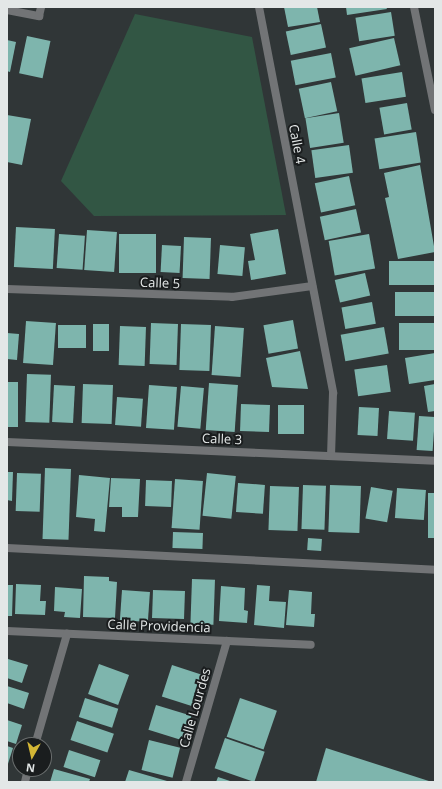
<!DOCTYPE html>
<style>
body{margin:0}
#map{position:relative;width:442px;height:789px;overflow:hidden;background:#303637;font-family:"Open Sans",sans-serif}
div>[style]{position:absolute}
.green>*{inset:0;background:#325644}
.building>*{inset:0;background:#7eb5ad;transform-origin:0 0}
.street>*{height:8px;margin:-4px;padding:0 4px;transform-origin:4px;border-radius:4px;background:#727476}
span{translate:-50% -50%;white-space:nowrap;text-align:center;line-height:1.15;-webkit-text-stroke:4px #1a1d1e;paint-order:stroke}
.street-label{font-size:13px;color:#e3e7e7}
.frame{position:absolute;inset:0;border:8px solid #e3e7e7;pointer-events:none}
.north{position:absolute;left:12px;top:737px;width:40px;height:40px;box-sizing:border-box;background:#1a1d1e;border:1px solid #6a6e6e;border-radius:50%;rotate:188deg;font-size:11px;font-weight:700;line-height:16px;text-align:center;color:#e3e7e7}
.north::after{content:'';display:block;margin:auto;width:14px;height:18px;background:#d3b635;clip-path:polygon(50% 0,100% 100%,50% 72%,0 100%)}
</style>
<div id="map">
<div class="green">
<div style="clip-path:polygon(135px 14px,252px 37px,286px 215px,94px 216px,61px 181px)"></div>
</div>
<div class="building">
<div style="clip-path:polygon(284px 7px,317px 7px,320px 22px,288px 27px)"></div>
<div style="clip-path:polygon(346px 7px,386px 7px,387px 9px,347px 15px)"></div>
<div style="left:391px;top:12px;width:24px;height:36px;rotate:81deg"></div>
<div style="left:321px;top:24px;width:24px;height:36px;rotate:78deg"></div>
<div style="left:27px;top:36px;width:24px;height:38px;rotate:12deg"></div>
<div style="left:394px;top:38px;width:28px;height:46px;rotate:77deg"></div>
<div style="clip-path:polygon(7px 40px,16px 42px,10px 72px,7px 71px)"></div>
<div style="left:331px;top:53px;width:25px;height:41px;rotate:79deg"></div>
<div style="left:402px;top:72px;width:25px;height:41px;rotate:81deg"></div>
<div style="left:331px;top:82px;width:30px;height:33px;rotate:78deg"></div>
<div style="left:407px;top:103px;width:27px;height:28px;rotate:80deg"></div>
<div style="left:339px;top:113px;width:30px;height:34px;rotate:81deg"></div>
<div style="clip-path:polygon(7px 115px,31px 119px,22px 165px,7px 162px)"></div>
<div style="left:416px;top:132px;width:31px;height:42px;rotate:81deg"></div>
<div style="left:349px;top:145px;width:28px;height:38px;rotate:82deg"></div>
<div style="clip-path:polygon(420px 165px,435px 252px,398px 259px,385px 198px,389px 197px,384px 173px)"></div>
<div style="left:349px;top:176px;width:30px;height:35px;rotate:78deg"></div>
<div style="left:356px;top:209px;width:24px;height:37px;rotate:78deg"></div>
<div style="left:16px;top:227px;width:39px;height:40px;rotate:3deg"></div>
<div style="clip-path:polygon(278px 229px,286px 274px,251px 280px,248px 261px,255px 260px,250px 234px)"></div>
<div style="left:87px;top:230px;width:30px;height:40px;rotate:4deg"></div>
<div style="left:59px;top:234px;width:26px;height:34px;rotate:4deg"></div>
<div style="left:119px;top:234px;width:37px;height:39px"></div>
<div style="left:369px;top:234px;width:35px;height:41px;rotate:80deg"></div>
<div style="left:184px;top:237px;width:27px;height:41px;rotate:2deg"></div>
<div style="left:162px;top:245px;width:19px;height:27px;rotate:3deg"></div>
<div style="left:220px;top:245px;width:25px;height:29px;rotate:5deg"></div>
<div style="left:435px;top:261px;width:24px;height:46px;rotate:90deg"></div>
<div style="left:365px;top:273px;width:23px;height:31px;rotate:77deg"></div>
<div style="left:435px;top:292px;width:24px;height:40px;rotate:90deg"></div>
<div style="left:372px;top:302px;width:22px;height:31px;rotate:80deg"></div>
<div style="left:293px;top:320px;width:29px;height:30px;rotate:80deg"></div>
<div style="left:26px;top:321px;width:30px;height:42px;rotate:4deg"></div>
<div style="left:151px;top:323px;width:27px;height:41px;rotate:2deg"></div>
<div style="left:435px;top:323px;width:27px;height:36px;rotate:90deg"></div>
<div style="left:93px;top:324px;width:16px;height:27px"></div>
<div style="left:181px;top:324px;width:30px;height:46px;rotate:2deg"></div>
<div style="left:58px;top:325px;width:28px;height:23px"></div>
<div style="left:120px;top:326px;width:26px;height:39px;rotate:2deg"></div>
<div style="left:215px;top:326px;width:29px;height:49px;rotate:4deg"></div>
<div style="left:384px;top:327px;width:27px;height:44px;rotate:80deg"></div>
<div style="clip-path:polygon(7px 333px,19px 334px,17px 360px,7px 359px)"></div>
<div style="clip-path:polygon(300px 351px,308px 389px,272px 387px,266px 358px)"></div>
<div style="clip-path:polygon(435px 353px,435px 380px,409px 384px,405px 358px)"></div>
<div style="left:387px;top:365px;width:27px;height:33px;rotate:82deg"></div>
<div style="left:27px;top:374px;width:24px;height:48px;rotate:2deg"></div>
<div style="left:7px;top:382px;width:11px;height:45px"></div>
<div style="left:209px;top:383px;width:29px;height:47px;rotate:4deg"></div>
<div style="left:83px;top:384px;width:30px;height:39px;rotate:2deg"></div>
<div style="clip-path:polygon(435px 384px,435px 411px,428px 412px,424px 386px)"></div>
<div style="left:54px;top:385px;width:21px;height:37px;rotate:3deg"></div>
<div style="left:149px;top:385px;width:28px;height:43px;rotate:4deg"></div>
<div style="left:181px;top:386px;width:23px;height:41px;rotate:5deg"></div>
<div style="left:117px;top:397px;width:26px;height:28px;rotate:4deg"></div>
<div style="left:241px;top:404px;width:29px;height:27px;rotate:2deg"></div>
<div style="left:278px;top:405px;width:26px;height:29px"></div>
<div style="left:359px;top:407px;width:20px;height:28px;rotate:3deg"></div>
<div style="left:389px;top:411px;width:26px;height:28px;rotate:4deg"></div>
<div style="left:419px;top:416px;width:16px;height:34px;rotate:4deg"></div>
<div style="left:45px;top:468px;width:26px;height:71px;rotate:2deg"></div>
<div style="clip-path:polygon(7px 472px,13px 472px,12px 501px,7px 500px)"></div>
<div style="left:17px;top:473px;width:24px;height:38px;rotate:2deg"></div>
<div style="left:207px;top:473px;width:29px;height:43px;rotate:6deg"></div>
<div style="clip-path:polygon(79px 475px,110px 478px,105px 532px,94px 531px,95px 519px,76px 517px)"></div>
<div style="clip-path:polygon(111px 478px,140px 479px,138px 517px,122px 517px,122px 507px,109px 507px)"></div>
<div style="left:175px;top:479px;width:28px;height:49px;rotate:4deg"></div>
<div style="left:146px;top:480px;width:26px;height:26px;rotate:2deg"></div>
<div style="left:238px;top:483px;width:27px;height:29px;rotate:4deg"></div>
<div style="left:303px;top:485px;width:23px;height:44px;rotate:2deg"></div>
<div style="left:330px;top:485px;width:31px;height:47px;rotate:2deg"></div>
<div style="left:270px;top:486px;width:29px;height:44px;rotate:2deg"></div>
<div style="left:371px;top:487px;width:22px;height:32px;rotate:10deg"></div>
<div style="left:397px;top:488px;width:29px;height:30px;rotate:4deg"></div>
<div style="left:428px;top:493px;width:7px;height:45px"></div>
<div style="left:173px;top:532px;width:30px;height:16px;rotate:2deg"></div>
<div style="left:308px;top:538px;width:14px;height:12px;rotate:4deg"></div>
<div style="clip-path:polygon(84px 576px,109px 577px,109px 581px,117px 582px,115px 618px,83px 617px)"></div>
<div style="left:192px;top:579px;width:23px;height:45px;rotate:2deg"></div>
<div style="clip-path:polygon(16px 584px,41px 585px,40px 601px,46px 601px,45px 615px,15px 614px)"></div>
<div style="clip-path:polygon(7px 585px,13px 585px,12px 616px,7px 616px)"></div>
<div style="clip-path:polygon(257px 585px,270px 586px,269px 601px,286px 602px,284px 628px,254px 625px)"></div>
<div style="clip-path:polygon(221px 586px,245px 588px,244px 610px,248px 611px,247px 623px,219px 621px)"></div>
<div style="clip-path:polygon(55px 587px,82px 589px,80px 618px,64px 617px,65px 612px,54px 611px)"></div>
<div style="left:122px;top:590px;width:28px;height:30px;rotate:4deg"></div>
<div style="left:153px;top:590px;width:32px;height:28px;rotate:2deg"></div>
<div style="clip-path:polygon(289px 590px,312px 592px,311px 614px,315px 614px,314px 627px,286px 625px)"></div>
<div style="clip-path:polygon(8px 659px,28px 665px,22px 683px,7px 678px)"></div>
<div style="left:99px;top:664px;width:32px;height:32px;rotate:20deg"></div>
<div style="left:172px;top:665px;width:33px;height:33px;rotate:18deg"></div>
<div style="clip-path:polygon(7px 686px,29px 693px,24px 709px,7px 703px)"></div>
<div style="left:85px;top:698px;width:35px;height:20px;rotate:18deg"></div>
<div style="left:240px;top:698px;width:39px;height:41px;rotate:19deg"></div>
<div style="left:156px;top:705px;width:37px;height:26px;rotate:17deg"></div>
<div style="clip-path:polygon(7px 720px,22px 725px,16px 744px,7px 741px)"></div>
<div style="left:77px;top:721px;width:39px;height:20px;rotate:19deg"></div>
<div style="left:225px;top:738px;width:42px;height:32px;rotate:19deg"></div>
<div style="left:149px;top:740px;width:32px;height:31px;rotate:14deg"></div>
<div style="clip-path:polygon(7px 746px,13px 748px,7px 767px)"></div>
<div style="clip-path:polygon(326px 748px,432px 782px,316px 782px)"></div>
<div style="left:69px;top:750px;width:33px;height:18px;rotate:18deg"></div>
<div style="clip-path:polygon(54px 769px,90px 779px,89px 782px,50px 782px)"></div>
<div style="clip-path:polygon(129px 770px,167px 781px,166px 782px,125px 782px)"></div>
<div style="clip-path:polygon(218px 777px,233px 782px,216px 782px)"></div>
</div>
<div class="street">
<div style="left:259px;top:7px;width:393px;rotate:79.1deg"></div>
<div style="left:333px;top:393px;width:63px;rotate:91.8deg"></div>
<div style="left:414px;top:7px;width:105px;rotate:78.5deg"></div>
<div style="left:7px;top:10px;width:33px;rotate:11deg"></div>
<div style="left:39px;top:16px;width:9px;rotate:-77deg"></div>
<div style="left:7px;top:289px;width:225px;rotate:2deg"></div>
<div style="left:232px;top:297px;width:81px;rotate:-7.8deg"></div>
<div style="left:7px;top:442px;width:428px;rotate:2.5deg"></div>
<div style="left:7px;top:548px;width:429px;rotate:2.9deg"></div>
<div style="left:7px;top:631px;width:304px;rotate:2.6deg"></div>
<div style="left:35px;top:745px;width:116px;rotate:-73.9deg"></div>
<div style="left:25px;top:782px;width:13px;rotate:-77deg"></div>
<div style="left:186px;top:782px;width:147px;rotate:-73.8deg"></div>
</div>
<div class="street-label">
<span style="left:297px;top:144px;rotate:79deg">Calle 4</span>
<span style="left:160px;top:283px;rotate:2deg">Calle 5</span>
<span style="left:222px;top:439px;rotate:2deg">Calle 3</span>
<span style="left:159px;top:626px;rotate:2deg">Calle Providencia</span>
<span style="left:195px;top:708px;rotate:-74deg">Calle Lourdes</span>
</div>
<div class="frame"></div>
<div class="north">N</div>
</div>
